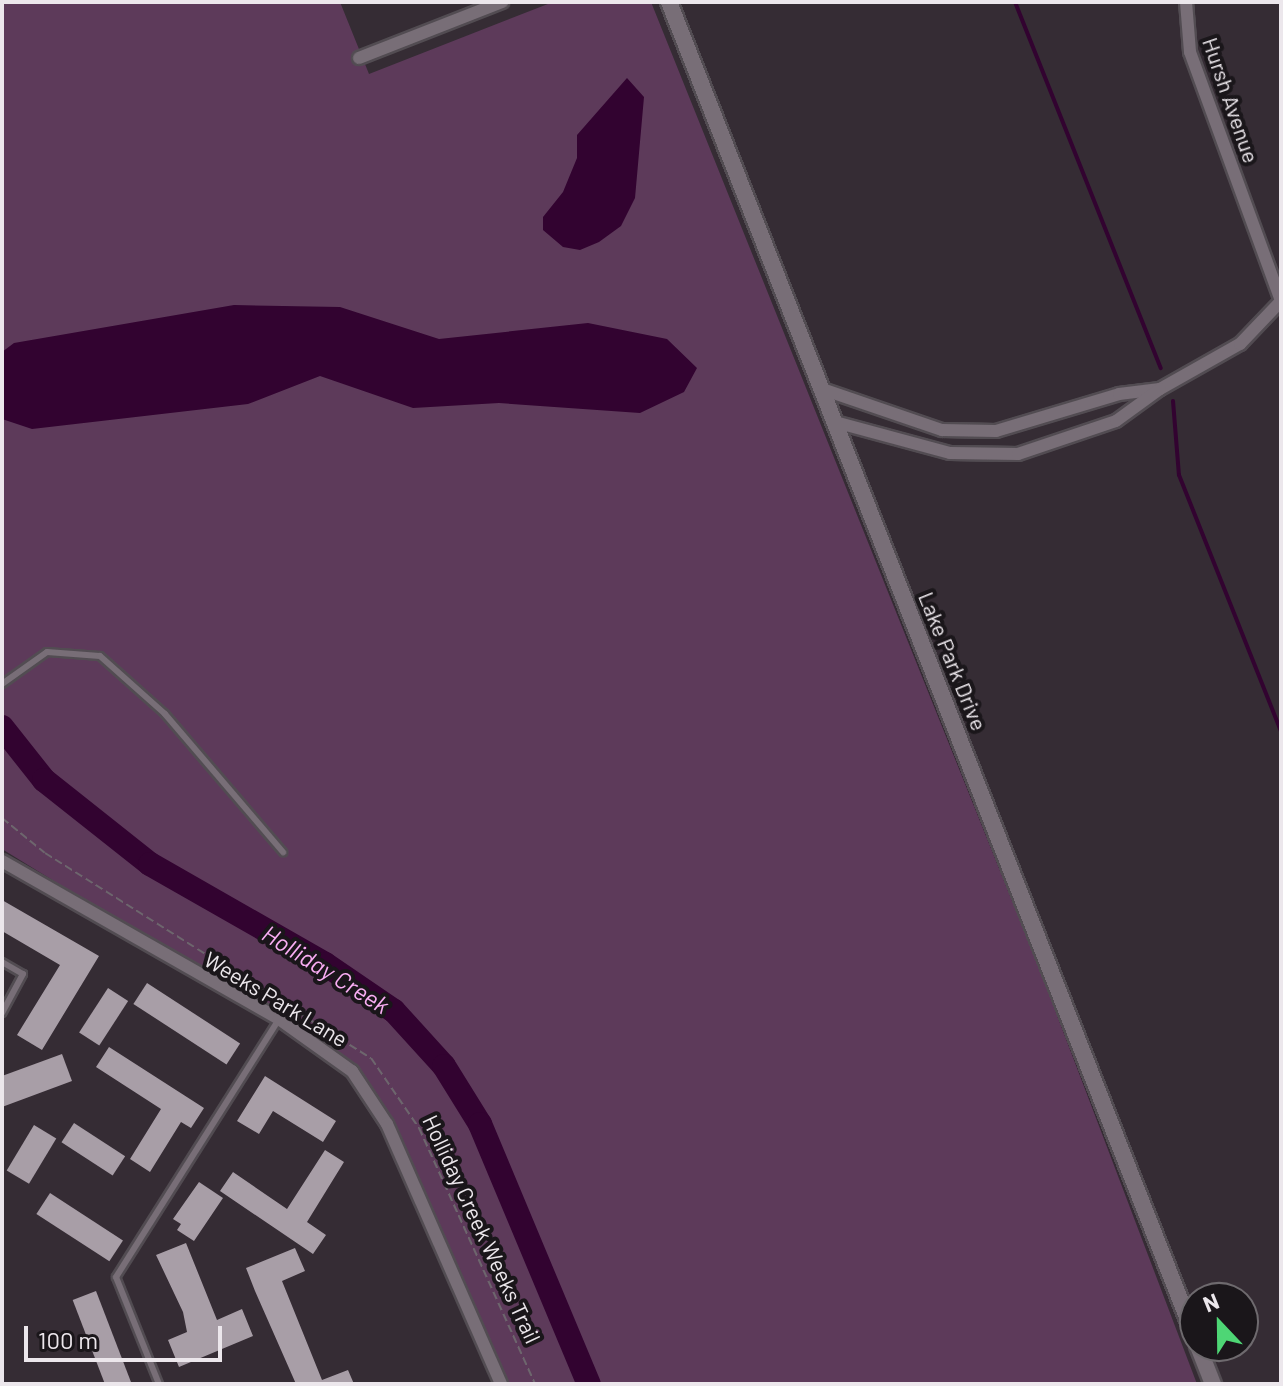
<!DOCTYPE html>
<style>
body{margin:0}
#map{position:relative;width:1283px;height:1386px;overflow:hidden;background:#352c34;font-family:Barlow,sans-serif}
div>[style]{position:absolute}
.green>*{inset:0;background:#5d3a5a}
.water>*{inset:0;background:#320330}
.stream>*{height:4px;margin:-2px;padding:0 2px;transform-origin:2px;border-radius:2px;background:#320330}
.river>*{height:24px;margin:-12px;padding:0 12px;transform-origin:12px;border-radius:12px;background:#320330}
.building>*{inset:0;background:#a89ea7;transform-origin:0 0}
.path>*{height:2px;margin-top:-1px;transform-origin:0;background:repeating-linear-gradient(90deg,#6d666d 0 8px,transparent 0 12px)}
.roads{filter:drop-shadow(2px 0 #524c52) drop-shadow(-2px 0 #524c52) drop-shadow(0 2px #524c52) drop-shadow(0 -2px #524c52)}
.service>*{height:6px;margin:-3px;padding:0 3px;transform-origin:3px;border-radius:3px;background:#786e77}
.minor>*{height:12px;margin:-6px;padding:0 6px;transform-origin:6px;border-radius:6px;background:#786e77}
.tertiary>*{height:16px;margin:-8px;padding:0 8px;transform-origin:8px;border-radius:8px;background:#786e77}
span{translate:-50% -50%;white-space:nowrap;text-align:center;line-height:1.15;-webkit-text-stroke:8px #1a161a;paint-order:stroke}
.street-label{font-size:22px;color:#ece7ec}
.water-label{font-size:24px;color:#f9adf3;font-style:italic}
.frame{position:absolute;inset:0;border:4px solid #ece7ec;pointer-events:none}
.north{position:absolute;left:1179px;top:1282px;width:80px;height:80px;box-sizing:border-box;background:#1a161a;border:2px solid #6e6a6e;border-radius:50%;rotate:338deg;font-size:22px;font-weight:700;line-height:32px;text-align:center;color:#ece7ec}
.north::after{content:'';display:block;margin:auto;width:28px;height:36px;background:#4ed675;clip-path:polygon(50% 0,100% 100%,50% 72%,0 100%)}
.scale{position:absolute;left:24px;top:1326px;width:198px;height:36px;box-sizing:border-box;border:4px solid #ece7ec;border-top:0;padding-left:10px;font-size:24px;line-height:28px;white-space:nowrap;color:#ece7ec;-webkit-text-stroke:6px #1a161a;paint-order:stroke}
</style>
<div id="map">
<div class="green">
<div style="clip-path:polygon(2px 2px,340px 2px,369px 74px,553px 2px,651px 2px,1039px 968px,1197px 1384px,508px 1384px,378px 1095px,356px 1067px,2px 849px)"></div>
</div>
<div class="water">
<div style="clip-path:polygon(627px 78px,644px 97px,635px 198px,621px 226px,599px 242px,580px 250px,563px 247px,543px 230px,543px 217px,563px 192px,577px 158px,577px 135px)"></div>
<div style="clip-path:polygon(234px 305px,340px 307px,439px 339px,588px 323px,667px 339px,697px 368px,684px 392px,640px 413px,499px 403px,413px 408px,320px 376px,248px 404px,32px 429px,2px 419px,2px 352px,14px 343px)"></div>
</div>
<div class="stream">
<div style="left:1015px;top:2px;width:394px;rotate:68.3deg"></div>
<div style="left:1173px;top:401px;width:74px;rotate:85.4deg"></div>
<div style="left:1179px;top:475px;width:276px;rotate:68.3deg"></div>
</div>
<div class="river">
<div style="left:2px;top:727px;width:68px;rotate:51.6deg"></div>
<div style="left:44px;top:780px;width:135px;rotate:38.4deg"></div>
<div style="left:150px;top:864px;width:202px;rotate:29.7deg"></div>
<div style="left:325px;top:964px;width:83px;rotate:34.3deg"></div>
<div style="left:394px;top:1011px;width:74px;rotate:47.7deg"></div>
<div style="left:444px;top:1066px;width:68px;rotate:58.2deg"></div>
<div style="left:480px;top:1124px;width:282px;rotate:67.3deg"></div>
</div>
<div class="building">
<div style="clip-path:polygon(2px 900px,99px 956px,42px 1050px,17px 1035px,60px 965px,2px 931px)"></div>
<div style="left:147px;top:983px;width:111px;height:25px;rotate:33deg"></div>
<div style="left:108px;top:988px;width:24px;height:53px;rotate:33deg"></div>
<div style="clip-path:polygon(109px 1047px,204px 1108px,191px 1128px,181px 1122px,150px 1172px,130px 1159px,161px 1109px,96px 1067px)"></div>
<div style="clip-path:polygon(62px 1054px,72px 1081px,2px 1107px,2px 1076px)"></div>
<div style="clip-path:polygon(265px 1076px,336px 1121px,323px 1142px,273px 1111px,259px 1134px,237px 1121px)"></div>
<div style="left:74px;top:1123px;width:61px;height:23px;rotate:33deg"></div>
<div style="left:34px;top:1125px;width:26px;height:53px;rotate:31deg"></div>
<div style="clip-path:polygon(325px 1150px,344px 1162px,307px 1222px,326px 1235px,313px 1254px,220px 1191px,233px 1172px,287px 1209px)"></div>
<div style="clip-path:polygon(199px 1182px,223px 1198px,194px 1241px,177px 1230px,181px 1224px,173px 1219px)"></div>
<div style="left:50px;top:1193px;width:87px;height:25px;rotate:33deg"></div>
<div style="clip-path:polygon(186px 1243px,217px 1320px,242px 1309px,253px 1336px,179px 1367px,168px 1340px,187px 1332px,183px 1312px,156px 1255px)"></div>
<div style="clip-path:polygon(295px 1248px,305px 1271px,282px 1281px,322px 1380px,348px 1370px,354px 1384px,296px 1384px,255px 1291px,246px 1268px)"></div>
<div style="left:96px;top:1291px;width:100px;height:25px;rotate:69deg"></div>
</div>
<div class="path">
<div style="left:2px;top:818px;width:55px;rotate:39.1deg"></div>
<div style="left:45px;top:853px;width:385px;rotate:32.2deg"></div>
<div style="left:371px;top:1058px;width:85px;rotate:55.6deg"></div>
<div style="left:419px;top:1128px;width:281px;rotate:65.6deg"></div>
</div>
<div class="roads">
<div class="service">
<div style="left:2px;top:684px;width:55px;rotate:-35.4deg"></div>
<div style="left:47px;top:652px;width:53px;rotate:4.3deg"></div>
<div style="left:100px;top:656px;width:87px;rotate:41.7deg"></div>
<div style="left:165px;top:714px;width:182px;rotate:49.5deg"></div>
<div style="left:2px;top:962px;width:24px;rotate:30deg"></div>
<div style="left:23px;top:974px;width:44px;rotate:118.3deg"></div>
<div style="left:159px;top:1384px;width:115px;rotate:-111.9deg"></div>
<div style="left:116px;top:1277px;width:305px;rotate:-57.7deg"></div>
</div>
<div class="minor">
<div style="left:1186px;top:2px;width:50px;rotate:85.4deg"></div>
<div style="left:1190px;top:52px;width:265px;rotate:69.9deg"></div>
<div style="left:359px;top:58px;width:154px;rotate:-21.4deg"></div>
<div style="left:822px;top:389px;width:127px;rotate:18.9deg"></div>
<div style="left:942px;top:430px;width:54px;rotate:1.1deg"></div>
<div style="left:996px;top:431px;width:128px;rotate:-16.7deg"></div>
<div style="left:1119px;top:394px;width:41px;rotate:-7deg"></div>
<div style="left:1160px;top:389px;width:92px;rotate:-29.4deg"></div>
<div style="left:1240px;top:344px;width:59px;rotate:-46.4deg"></div>
<div style="left:835px;top:422px;width:119px;rotate:15.1deg"></div>
<div style="left:950px;top:453px;width:68px;rotate:0.8deg"></div>
<div style="left:1018px;top:454px;width:103px;rotate:-18.6deg"></div>
<div style="left:1116px;top:421px;width:54px;rotate:-36deg"></div>
<div style="left:2px;top:861px;width:319px;rotate:29.7deg"></div>
<div style="left:279px;top:1019px;width:90px;rotate:35.5deg"></div>
<div style="left:352px;top:1071px;width:64px;rotate:56.6deg"></div>
<div style="left:387px;top:1124px;width:284px;rotate:66.3deg"></div>
</div>
<div class="tertiary">
<div style="left:669px;top:2px;width:1435px;rotate:68.5deg"></div>
<div style="left:1198px;top:1346px;width:41px;rotate:68.5deg"></div>
</div>
</div>
<div class="street-label">
<span style="left:1231px;top:100px;rotate:71deg">Hursh Avenue</span>
<span style="left:953px;top:661px;rotate:68deg">Lake Park Drive</span>
<span style="left:276px;top:999px;rotate:31deg">Weeks Park Lane</span>
<span style="left:482px;top:1229px;rotate:65deg">Holliday Creek Weeks Trail</span>
</div>
<div class="water-label">
<span style="left:326px;top:969px;rotate:32deg">Holliday Creek</span>
</div>
<div class="frame"></div>
<div class="north">N</div>
<div class="scale">100 m</div>
</div>
